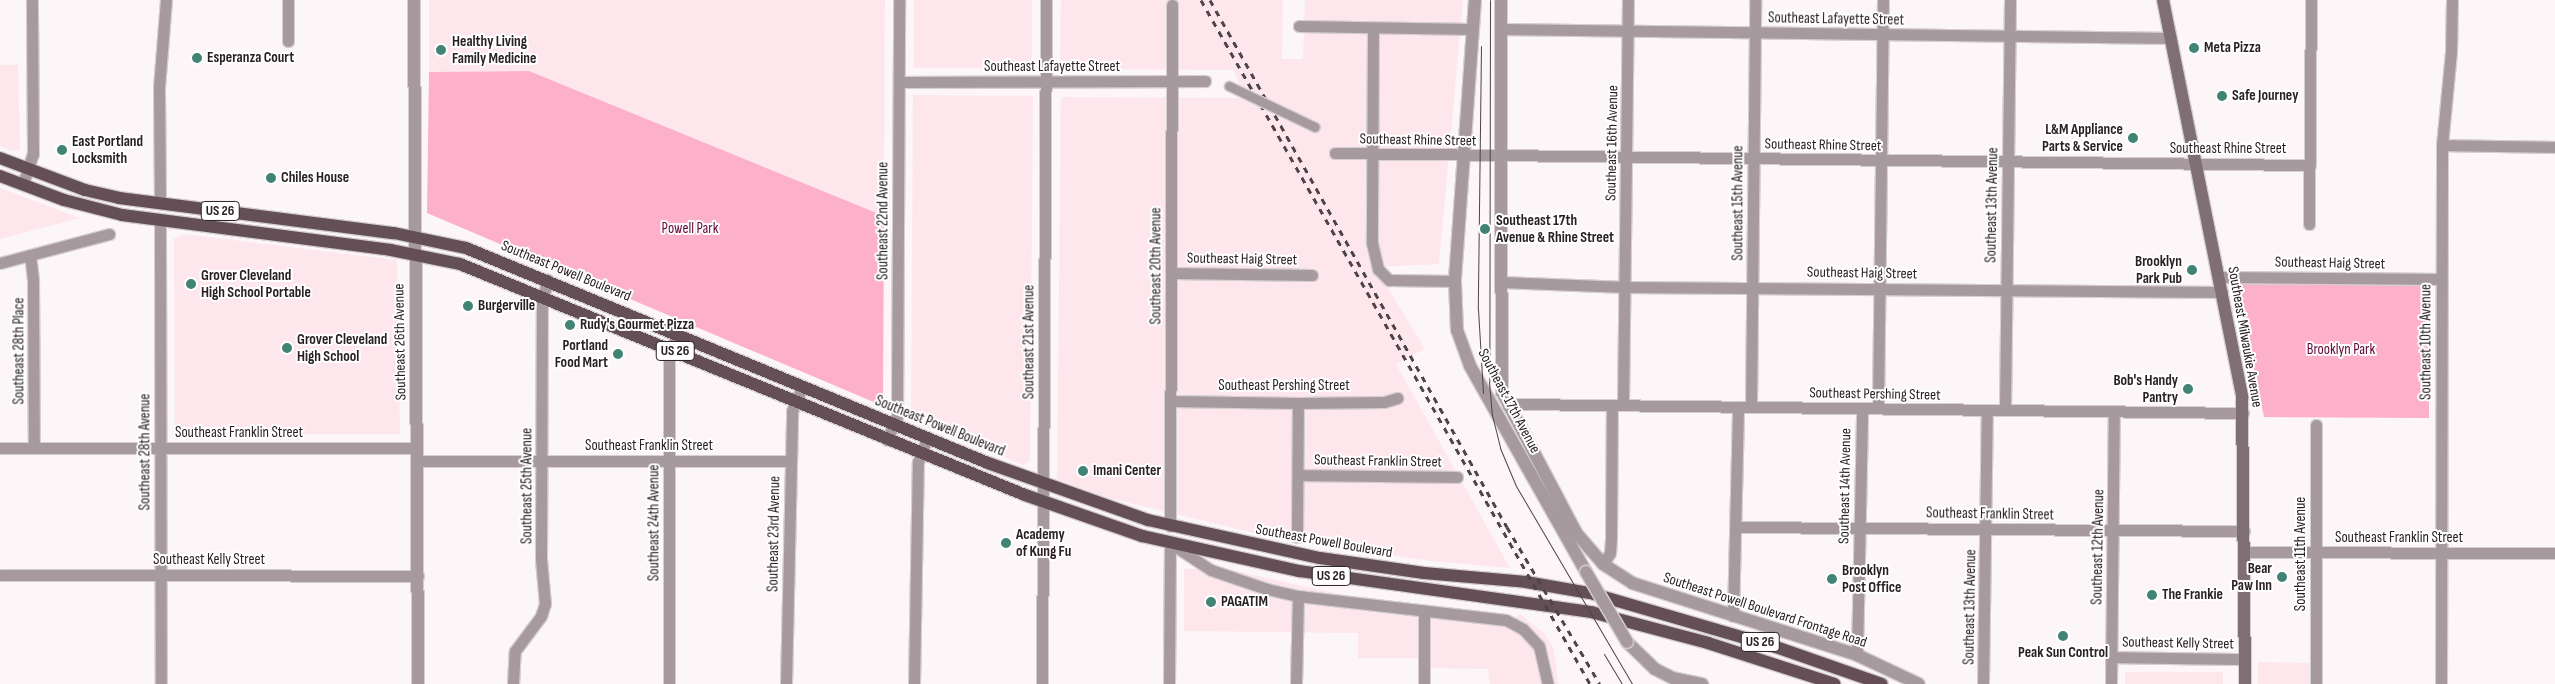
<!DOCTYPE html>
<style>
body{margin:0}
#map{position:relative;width:2555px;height:684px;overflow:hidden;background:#fcf6f8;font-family:"Sofia Sans Condensed",sans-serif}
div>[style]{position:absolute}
.built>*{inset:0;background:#fde7ed;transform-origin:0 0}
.green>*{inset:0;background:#fdb0ca}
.roads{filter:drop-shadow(1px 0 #d6cfd2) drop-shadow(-1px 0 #d6cfd2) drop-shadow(0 1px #d6cfd2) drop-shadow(0 -1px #d6cfd2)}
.minor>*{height:11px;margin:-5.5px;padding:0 5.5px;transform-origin:5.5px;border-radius:5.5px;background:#a69a9e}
.tertiary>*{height:12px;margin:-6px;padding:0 6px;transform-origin:6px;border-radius:6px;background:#a69a9e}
.secondary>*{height:12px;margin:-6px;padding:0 6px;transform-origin:6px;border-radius:6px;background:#7f6e73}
.primary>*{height:12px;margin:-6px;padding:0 6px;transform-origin:6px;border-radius:6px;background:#634f55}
.tram>*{height:1px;margin:-0.5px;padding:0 0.5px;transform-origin:0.5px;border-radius:0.5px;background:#4d4447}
.rail>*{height:3px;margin-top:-1.5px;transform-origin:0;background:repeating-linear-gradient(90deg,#4d4447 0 6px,transparent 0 12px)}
.bridges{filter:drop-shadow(1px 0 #d6cfd2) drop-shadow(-1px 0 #d6cfd2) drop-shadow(0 1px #d6cfd2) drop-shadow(0 -1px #d6cfd2)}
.pedestrian-bridge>*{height:9px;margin:-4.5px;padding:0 4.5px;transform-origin:4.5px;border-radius:4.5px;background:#a69a9e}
.tertiary-bridge>*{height:12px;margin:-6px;padding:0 6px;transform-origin:6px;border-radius:6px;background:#a69a9e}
.dots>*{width:14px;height:14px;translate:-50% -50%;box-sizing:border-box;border:2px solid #fff;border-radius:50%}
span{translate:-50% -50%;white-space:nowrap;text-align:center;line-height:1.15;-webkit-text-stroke:4px #fff;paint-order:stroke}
.shield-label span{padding:1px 4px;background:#fff;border:1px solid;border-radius:4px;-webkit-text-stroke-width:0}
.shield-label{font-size:14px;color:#2a2023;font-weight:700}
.street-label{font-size:15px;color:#2a2023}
.poi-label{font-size:15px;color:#2a2023;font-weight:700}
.left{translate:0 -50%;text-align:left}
.right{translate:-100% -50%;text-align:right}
.park-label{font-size:15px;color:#610435}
</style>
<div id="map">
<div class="built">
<div style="clip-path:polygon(429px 0,885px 0,884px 216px,529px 71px,429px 72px)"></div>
<div style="left:914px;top:0;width:118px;height:68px"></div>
<div style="clip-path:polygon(1061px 0,1283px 0,1282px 59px,1303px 59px,1305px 0,1463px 0,1439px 264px,1375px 267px,1425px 349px,1396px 364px,1510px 568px,1431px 561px,1283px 540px,1105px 497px,1057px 479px,1061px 97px,1247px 98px,1233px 70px,1060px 69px)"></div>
<div style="clip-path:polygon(0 65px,18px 65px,20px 149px,13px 151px,0 146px)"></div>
<div style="clip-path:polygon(913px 95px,1033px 96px,1030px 460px,1024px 465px,911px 421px)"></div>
<div style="clip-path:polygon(0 188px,80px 218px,0 239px)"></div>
<div style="clip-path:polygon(183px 234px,397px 260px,400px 434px,175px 434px,174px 239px)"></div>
<div style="clip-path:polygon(1184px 569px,1227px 569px,1338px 594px,1516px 617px,1520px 614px,1544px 633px,1553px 647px,1559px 684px,1490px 684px,1488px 669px,1421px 668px,1421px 658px,1358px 658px,1358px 633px,1184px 631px)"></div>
<div style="left:2258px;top:662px;width:53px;height:22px;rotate:1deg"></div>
<div style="left:2125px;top:672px;width:98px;height:12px"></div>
</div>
<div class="green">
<div style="clip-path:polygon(529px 71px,884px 216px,883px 406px,427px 213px,429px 72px)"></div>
<div style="clip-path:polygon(2235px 281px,2429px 284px,2429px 418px,2264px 417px)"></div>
</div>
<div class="roads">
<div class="minor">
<div style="left:288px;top:0;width:41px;rotate:90deg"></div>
<div style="left:1299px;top:26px;width:172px;rotate:1deg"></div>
<div style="left:1373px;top:28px;width:215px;rotate:90.3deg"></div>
<div style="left:1372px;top:243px;width:27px;rotate:77deg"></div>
<div style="left:1378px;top:269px;width:16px;rotate:45deg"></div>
<div style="left:1389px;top:280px;width:66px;rotate:0.9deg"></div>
<div style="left:1500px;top:29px;width:671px;rotate:0.77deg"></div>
<div style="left:899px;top:82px;width:306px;rotate:-0.2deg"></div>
<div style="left:2442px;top:145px;width:113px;rotate:1deg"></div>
<div style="left:1335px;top:153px;width:975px;rotate:0.71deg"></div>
<div style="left:23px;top:184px;width:32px;rotate:-72deg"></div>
<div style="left:33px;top:154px;width:154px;rotate:-90.4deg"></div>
<div style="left:160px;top:203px;width:116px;rotate:-90.5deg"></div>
<div style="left:159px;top:87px;width:87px;rotate:-85.4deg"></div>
<div style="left:160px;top:220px;width:464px;rotate:89.9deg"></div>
<div style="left:2309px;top:224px;width:224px;rotate:-89.5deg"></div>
<div style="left:30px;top:255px;width:26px;rotate:83deg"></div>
<div style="left:33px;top:281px;width:167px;rotate:89.7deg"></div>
<div style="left:0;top:263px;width:113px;rotate:-14.9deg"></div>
<div style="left:1171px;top:273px;width:141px;rotate:0.8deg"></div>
<div style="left:2219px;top:277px;width:222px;rotate:0.5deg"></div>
<div style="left:1501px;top:282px;width:124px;rotate:2.3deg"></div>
<div style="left:1625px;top:287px;width:597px;rotate:0.48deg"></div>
<div style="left:1171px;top:401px;width:127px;rotate:0.9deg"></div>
<div style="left:1298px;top:403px;width:86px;rotate:-0.7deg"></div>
<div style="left:1384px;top:402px;width:14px;rotate:-17deg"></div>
<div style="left:1623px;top:405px;width:405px;rotate:-89.3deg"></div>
<div style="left:1508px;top:406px;width:10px;rotate:-11deg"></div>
<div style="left:1518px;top:404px;width:725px;rotate:0.71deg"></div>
<div style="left:1751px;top:407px;width:407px;rotate:-89.4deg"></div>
<div style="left:1878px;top:408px;width:408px;rotate:-89.3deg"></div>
<div style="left:2005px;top:410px;width:410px;rotate:-89.3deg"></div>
<div style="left:887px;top:440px;width:26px;rotate:-67deg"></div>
<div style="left:897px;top:416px;width:416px;rotate:-89.7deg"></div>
<div style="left:0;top:448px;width:417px"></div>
<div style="left:417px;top:461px;width:374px"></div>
<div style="left:1298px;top:475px;width:159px;rotate:0.7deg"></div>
<div style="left:1170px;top:526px;width:521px;rotate:-89.78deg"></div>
<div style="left:1736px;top:527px;width:508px;rotate:0.45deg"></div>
<div style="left:1297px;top:537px;width:134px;rotate:-89.6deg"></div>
<div style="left:1170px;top:543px;width:49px;rotate:33.4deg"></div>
<div style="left:1211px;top:570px;width:59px;rotate:18.7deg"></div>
<div style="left:1267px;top:589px;width:32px;rotate:13deg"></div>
<div style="left:1298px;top:596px;width:209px;rotate:6.6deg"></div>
<div style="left:1506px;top:620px;width:19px;rotate:28deg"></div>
<div style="left:1523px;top:629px;width:23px;rotate:47deg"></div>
<div style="left:1539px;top:646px;width:39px;rotate:77deg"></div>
<div style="left:2244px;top:552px;width:311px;rotate:0.2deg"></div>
<div style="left:1603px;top:564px;width:13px;rotate:-58deg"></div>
<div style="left:1610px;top:553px;width:14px;rotate:-86deg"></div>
<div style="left:1611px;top:539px;width:134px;rotate:-89.6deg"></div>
<div style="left:0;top:575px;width:418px;rotate:0.1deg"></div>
<div style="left:1733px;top:616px;width:209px;rotate:-88.6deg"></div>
<div style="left:1857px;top:655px;width:247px;rotate:-88.8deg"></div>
<div style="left:2111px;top:657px;width:134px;rotate:0.9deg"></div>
<div style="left:513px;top:684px;width:33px;rotate:-87deg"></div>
<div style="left:515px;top:651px;width:44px;rotate:-53.4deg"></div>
<div style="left:541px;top:616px;width:13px;rotate:-72deg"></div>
<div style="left:545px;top:604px;width:45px;rotate:-95.1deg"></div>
<div style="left:541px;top:559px;width:255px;rotate:-89.8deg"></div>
<div style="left:542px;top:304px;width:25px;rotate:-78deg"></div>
<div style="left:669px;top:684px;width:326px;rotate:-90deg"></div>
<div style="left:669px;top:358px;width:25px;rotate:-72deg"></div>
<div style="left:786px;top:684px;width:273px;rotate:-88.7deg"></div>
<div style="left:792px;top:411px;width:26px;rotate:-67deg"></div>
<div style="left:914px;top:684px;width:222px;rotate:-89deg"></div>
<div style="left:918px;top:462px;width:26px;rotate:-69deg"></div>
<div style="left:1042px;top:684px;width:684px;rotate:-89.66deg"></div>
<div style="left:1169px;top:684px;width:141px;rotate:-89.6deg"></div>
<div style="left:1296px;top:684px;width:88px;rotate:-88.7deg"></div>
<div style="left:1424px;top:684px;width:72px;rotate:-90deg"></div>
<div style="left:1983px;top:684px;width:274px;rotate:-89.2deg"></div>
<div style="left:2111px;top:684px;width:273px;rotate:-89.4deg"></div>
<div style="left:2316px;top:684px;width:259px;rotate:-90deg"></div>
<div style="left:2441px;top:684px;width:539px;rotate:-89.89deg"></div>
<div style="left:2442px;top:145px;width:93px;rotate:-84.5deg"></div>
<div style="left:2451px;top:52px;width:52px;rotate:-88.9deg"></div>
</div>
<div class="tertiary">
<div style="left:414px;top:0;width:684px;rotate:89.66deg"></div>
<div style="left:1475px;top:0;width:282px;rotate:94.1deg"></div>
<div style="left:1455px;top:281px;width:49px;rotate:87.7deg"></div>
<div style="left:1457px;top:330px;width:38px;rotate:70deg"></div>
<div style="left:1470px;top:366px;width:236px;rotate:60.6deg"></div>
<div style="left:1501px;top:0;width:392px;rotate:89.9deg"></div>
<div style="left:1502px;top:392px;width:161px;rotate:62.2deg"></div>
<div style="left:1577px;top:534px;width:40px;rotate:49deg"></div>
<div style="left:1603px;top:564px;width:35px;rotate:33deg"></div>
<div style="left:1632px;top:583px;width:236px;rotate:17.7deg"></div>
<div style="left:1857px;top:655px;width:68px;rotate:25.1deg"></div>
<div style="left:1627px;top:642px;width:39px;rotate:44deg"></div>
<div style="left:1655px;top:669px;width:20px;rotate:27deg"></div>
<div style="left:1673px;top:678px;width:30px;rotate:12deg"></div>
</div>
<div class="secondary">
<div style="left:2163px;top:0;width:405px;rotate:78.7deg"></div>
<div style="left:2242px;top:397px;width:287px;rotate:89.4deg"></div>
</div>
<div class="primary">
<div style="left:0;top:158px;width:91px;rotate:20.6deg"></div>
<div style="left:85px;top:190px;width:35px;rotate:13deg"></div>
<div style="left:119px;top:198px;width:277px;rotate:7.3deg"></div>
<div style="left:394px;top:233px;width:74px;rotate:11.8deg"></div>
<div style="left:466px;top:248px;width:565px;rotate:22.39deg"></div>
<div style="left:988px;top:463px;width:170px;rotate:19.6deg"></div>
<div style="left:1148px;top:520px;width:176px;rotate:12.5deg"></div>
<div style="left:1320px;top:558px;width:105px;rotate:8.2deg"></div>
<div style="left:1424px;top:573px;width:102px;rotate:5deg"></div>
<div style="left:1526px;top:582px;width:65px;rotate:9.8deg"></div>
<div style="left:1590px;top:593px;width:191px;rotate:16.2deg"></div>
<div style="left:1773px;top:646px;width:115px;rotate:19.2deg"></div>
<div style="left:0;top:176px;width:68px;rotate:20.6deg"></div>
<div style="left:64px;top:200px;width:60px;rotate:14.5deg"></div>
<div style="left:122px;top:215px;width:271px;rotate:7.4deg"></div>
<div style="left:391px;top:250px;width:70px;rotate:11.5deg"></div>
<div style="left:460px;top:264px;width:610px;rotate:22.24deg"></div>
<div style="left:1025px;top:495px;width:124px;rotate:19.3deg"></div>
<div style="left:1142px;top:536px;width:161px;rotate:12.6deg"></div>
<div style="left:1299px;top:571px;width:295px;rotate:8deg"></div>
<div style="left:1591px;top:612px;width:121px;rotate:14.8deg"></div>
<div style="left:1708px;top:643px;width:133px;rotate:17.9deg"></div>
</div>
</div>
<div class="tram">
<div style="left:1490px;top:0;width:382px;rotate:90.1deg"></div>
<div style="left:1489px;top:382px;width:33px;rotate:85deg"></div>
<div style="left:1492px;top:415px;width:34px;rotate:76deg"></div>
<div style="left:1500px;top:448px;width:41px;rotate:67.2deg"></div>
<div style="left:1516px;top:486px;width:229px;rotate:59.6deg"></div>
<div style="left:1481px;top:46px;width:263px;rotate:90.7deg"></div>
<div style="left:1478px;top:309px;width:84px;rotate:86.6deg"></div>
<div style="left:1604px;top:654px;width:35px;rotate:59deg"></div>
</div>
<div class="rail">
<div style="left:1201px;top:0;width:787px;rotate:60.37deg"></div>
<div style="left:1210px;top:0;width:605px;rotate:60.6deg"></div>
<div style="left:1507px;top:527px;width:182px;rotate:59.4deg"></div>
</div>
<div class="bridges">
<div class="pedestrian-bridge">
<div style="left:1229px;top:86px;width:95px;rotate:25.5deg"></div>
</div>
<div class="tertiary-bridge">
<div style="left:1586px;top:572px;width:81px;rotate:59.6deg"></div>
</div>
</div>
<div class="dots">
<div style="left:2194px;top:48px;background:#418374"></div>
<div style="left:441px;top:50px;background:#418374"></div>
<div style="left:197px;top:58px;background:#418374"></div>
<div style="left:2222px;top:96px;background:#418374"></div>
<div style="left:2133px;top:138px;background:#418374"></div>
<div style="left:62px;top:150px;background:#418374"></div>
<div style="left:271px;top:178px;background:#418374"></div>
<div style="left:1485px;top:229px;background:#418374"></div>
<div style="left:2192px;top:270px;background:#418374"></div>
<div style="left:191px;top:284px;background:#418374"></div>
<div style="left:468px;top:306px;background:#418374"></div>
<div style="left:570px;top:325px;background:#418374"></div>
<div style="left:287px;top:348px;background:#418374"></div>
<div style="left:618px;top:354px;background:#418374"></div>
<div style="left:2188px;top:389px;background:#418374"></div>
<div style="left:1083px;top:471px;background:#418374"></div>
<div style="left:1006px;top:543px;background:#418374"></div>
<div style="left:2282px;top:577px;background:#418374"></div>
<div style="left:1832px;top:579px;background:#418374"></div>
<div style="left:2152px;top:595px;background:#418374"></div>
<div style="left:1211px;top:602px;background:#418374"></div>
<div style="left:2063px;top:636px;background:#418374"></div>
</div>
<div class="shield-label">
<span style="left:220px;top:211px">US 26</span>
<span style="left:675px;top:351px">US 26</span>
<span style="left:1331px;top:576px">US 26</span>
<span style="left:1760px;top:642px">US 26</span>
</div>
<div class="street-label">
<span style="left:1836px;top:19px;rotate:1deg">Southeast Lafayette Street</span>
<span style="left:1052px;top:67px">Southeast Lafayette Street</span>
<span style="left:1418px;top:140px;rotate:1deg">Southeast Rhine Street</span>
<span style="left:1612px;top:143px;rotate:-89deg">Southeast 16th Avenue</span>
<span style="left:1823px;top:145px;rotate:1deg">Southeast Rhine Street</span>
<span style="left:2228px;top:149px">Southeast Rhine Street</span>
<span style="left:1738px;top:203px;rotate:-90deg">Southeast 15th Avenue</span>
<span style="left:1992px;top:205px;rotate:-89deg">Southeast 13th Avenue</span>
<span style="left:883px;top:221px;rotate:-90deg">Southeast 22nd Avenue</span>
<span style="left:1242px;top:259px;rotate:1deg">Southeast Haig Street</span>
<span style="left:2330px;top:263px;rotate:1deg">Southeast Haig Street</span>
<span style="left:1156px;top:266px;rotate:-90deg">Southeast 20th Avenue</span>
<span style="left:566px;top:271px;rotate:22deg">Southeast Powell Boulevard</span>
<span style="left:1862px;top:273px;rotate:1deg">Southeast Haig Street</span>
<span style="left:2245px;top:337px;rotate:80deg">Southeast Milwaukie Avenue</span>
<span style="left:400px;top:342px;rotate:-91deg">Southeast 26th Avenue</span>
<span style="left:1029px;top:342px;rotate:-90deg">Southeast 21st Avenue</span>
<span style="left:2426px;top:342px;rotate:-90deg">Southeast 10th Avenue</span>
<span style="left:19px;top:351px;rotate:-90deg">Southeast 28th Place</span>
<span style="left:1284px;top:386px">Southeast Pershing Street</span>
<span style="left:1875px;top:394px;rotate:1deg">Southeast Pershing Street</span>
<span style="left:1509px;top:401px;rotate:62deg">Southeast 17th Avenue</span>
<span style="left:940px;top:426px;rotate:22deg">Southeast Powell Boulevard</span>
<span style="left:239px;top:433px">Southeast Franklin Street</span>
<span style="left:649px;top:446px">Southeast Franklin Street</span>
<span style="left:145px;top:452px;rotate:-90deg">Southeast 28th Avenue</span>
<span style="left:1378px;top:461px;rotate:1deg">Southeast Franklin Street</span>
<span style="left:527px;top:486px;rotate:-90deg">Southeast 25th Avenue</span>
<span style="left:1845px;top:486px;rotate:-89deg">Southeast 14th Avenue</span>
<span style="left:1990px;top:514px;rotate:1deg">Southeast Franklin Street</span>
<span style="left:654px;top:523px;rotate:-90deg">Southeast 24th Avenue</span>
<span style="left:774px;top:534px;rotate:-89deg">Southeast 23rd Avenue</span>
<span style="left:2399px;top:538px">Southeast Franklin Street</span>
<span style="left:1324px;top:541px;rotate:10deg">Southeast Powell Boulevard</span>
<span style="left:2098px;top:547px;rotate:-89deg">Southeast 12th Avenue</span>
<span style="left:2301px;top:554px;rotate:-90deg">Southeast 11th Avenue</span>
<span style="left:209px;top:560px">Southeast Kelly Street</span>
<span style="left:1970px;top:607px;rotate:-89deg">Southeast 13th Avenue</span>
<span style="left:1765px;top:610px;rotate:18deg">Southeast Powell Boulevard Frontage Road</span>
<span style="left:2178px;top:643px;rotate:1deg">Southeast Kelly Street</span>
</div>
<div class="poi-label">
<span class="left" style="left:452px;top:50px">Healthy Living<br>Family Medicine</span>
<span class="left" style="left:2204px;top:48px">Meta Pizza</span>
<span class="left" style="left:207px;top:58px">Esperanza Court</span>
<span class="left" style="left:2232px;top:96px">Safe Journey</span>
<span class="right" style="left:2123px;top:138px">L&amp;M Appliance<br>Parts &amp; Service</span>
<span class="left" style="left:72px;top:150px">East Portland<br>Locksmith</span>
<span class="left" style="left:281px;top:178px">Chiles House</span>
<span class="left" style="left:1496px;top:229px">Southeast 17th<br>Avenue &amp; Rhine Street</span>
<span class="right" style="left:2182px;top:270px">Brooklyn<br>Park Pub</span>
<span class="left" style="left:201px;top:284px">Grover Cleveland<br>High School Portable</span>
<span class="left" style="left:478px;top:306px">Burgerville</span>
<span class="left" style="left:580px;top:325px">Rudy's Gourmet Pizza</span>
<span class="left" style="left:297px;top:348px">Grover Cleveland<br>High School</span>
<span class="right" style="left:608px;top:354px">Portland<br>Food Mart</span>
<span class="right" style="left:2178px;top:389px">Bob's Handy<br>Pantry</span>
<span class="left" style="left:1093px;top:471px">Imani Center</span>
<span class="left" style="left:1016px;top:543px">Academy<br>of Kung Fu</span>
<span class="right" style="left:2272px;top:577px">Bear<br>Paw Inn</span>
<span class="left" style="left:1842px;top:579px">Brooklyn<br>Post Office</span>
<span class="left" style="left:2162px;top:595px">The Frankie</span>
<span class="left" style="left:1221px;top:602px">PAGATIM</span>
<span style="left:2063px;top:653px">Peak Sun Control</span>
</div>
<div class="park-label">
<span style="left:690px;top:229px">Powell Park</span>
<span style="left:2341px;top:350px">Brooklyn Park</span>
</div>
</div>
